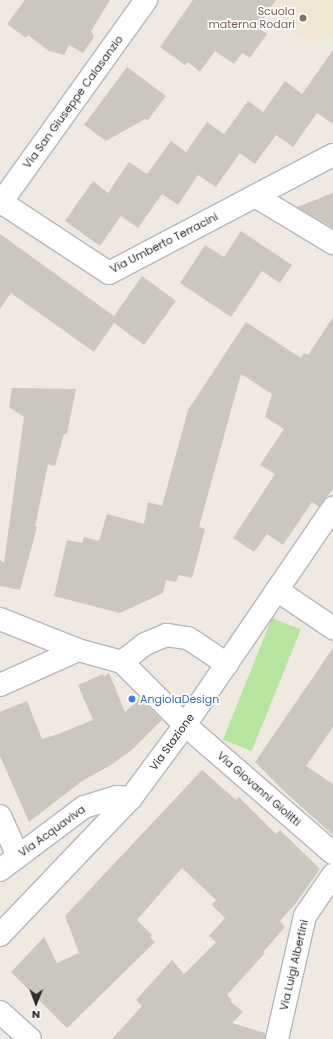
<!DOCTYPE html>
<style>
body{margin:0}
#map{position:relative;width:333px;height:1039px;overflow:hidden;background:#efe9e1;font-family:Poppins,sans-serif}
div>[style]{position:absolute}
.education>*{inset:0;background:#f0e6d1}
.green>*{inset:0;background:#b6e59e;transform-origin:0 0}
.building>*{inset:0;background:#cbc7bf}
.roads{filter:drop-shadow(1px 0 #b4b7c1) drop-shadow(-1px 0 #b4b7c1) drop-shadow(0 1px #b4b7c1) drop-shadow(0 -1px #b4b7c1)}
.street>*{height:22px;margin:-11px;padding:0 11px;transform-origin:11px;border-radius:11px;background:#fff}
.secondary>*{height:22px;margin:-11px;padding:0 11px;transform-origin:11px;border-radius:11px;background:#fff}
.dots>*{width:11px;height:11px;translate:-50% -50%;box-sizing:border-box;border:2px solid #fff;border-radius:50%}
span{translate:-50% -50%;white-space:nowrap;text-align:center;line-height:1.15;-webkit-text-stroke:3.5px #fff;paint-order:stroke}
.education-label{font-size:11px;color:#785e54}
.right{translate:-100% -50%;text-align:right}
.street-label{font-size:11px;color:#2e2e2e}
.shop-label{font-size:11px;color:#366cbe}
.left{translate:0 -50%;text-align:left}
.north{position:absolute;left:16px;top:983px;width:40px;height:40px;-webkit-text-stroke:3px #fff;paint-order:stroke;rotate:181deg;font-size:11px;font-weight:700;line-height:16px;text-align:center;color:#2e2e2e}
.north::after{content:'';display:block;margin:auto;width:14px;height:18px;background:#2e2e2e;clip-path:polygon(50% 0,100% 100%,50% 72%,0 100%)}
</style>
<div id="map">
<div class="education">
<div style="clip-path:polygon(247px 0,333px 0,333px 36px,311px 43px)"></div>
</div>
<div class="green">
<div style="left:272px;top:618px;width:31px;height:131px;rotate:22deg"></div>
</div>
<div class="building">
<div style="clip-path:polygon(25px 0,110px 0,91px 31px,94px 37px,83px 53px,69px 45px,64px 55px,49px 51px,28px 35px,26px 38px,7px 24px)"></div>
<div style="clip-path:polygon(193px 0,276px 0,257px 27px,267px 34px,250px 58px,242px 53px,234px 64px,215px 51px,200px 72px,188px 62px,185px 65px,160px 47px)"></div>
<div style="clip-path:polygon(333px 50px,333px 124px,317px 113px,293px 147px,276px 135px,255px 164px,240px 153px,216px 187px,198px 175px,178px 205px,162px 194px,138px 228px,121px 216px,100px 246px,65px 221px,93px 181px,108px 193px,129px 162px,147px 174px,171px 141px,186px 152px,207px 122px,224px 134px,248px 101px,263px 112px,285px 81px,302px 94px)"></div>
<div style="clip-path:polygon(127px 67px,166px 96px,148px 120px,145px 119px,106px 141px,84px 125px)"></div>
<div style="clip-path:polygon(333px 193px,333px 228px,297px 207px)"></div>
<div style="clip-path:polygon(241px 231px,292px 265px,280px 283px,262px 271px,231px 317px,180px 283px,205px 245px,224px 257px)"></div>
<div style="clip-path:polygon(0 234px,114px 316px,142px 276px,176px 301px,144px 345px,114px 323px,94px 352px,11px 293px,0 309px)"></div>
<div style="clip-path:polygon(333px 317px,333px 489px,319px 507px,312px 502px,283px 545px,267px 534px,254px 552px,233px 538px,275px 474px,260px 465px,284px 429px,265px 417px,272px 394px,241px 374px,199px 527px,205px 529px,192px 578px,179px 575px,176px 582px,166px 580px,163px 593px,120px 613px,54px 596px,67px 540px,82px 543px,84px 537px,99px 541px,107px 514px,144px 524px,148px 502px,162px 506px,188px 410px,246px 322px,301px 358px,304px 353px,308px 355px)"></div>
<div style="clip-path:polygon(12px 388px,76px 389px,67px 434px,64px 434px,55px 466px,48px 464px,35px 527px,37px 527px,20px 590px,0 586px,0 560px,4px 563px,24px 417px,9px 407px)"></div>
<div style="clip-path:polygon(333px 648px,333px 727px,306px 766px,333px 784px,333px 835px,286px 793px,255px 762px)"></div>
<div style="clip-path:polygon(109px 673px,125px 712px,140px 698px,162px 720px,133px 749px,111px 765px,82px 781px,29px 822px,0 756px,0 712px,27px 701px,42px 739px,58px 734px,93px 720px,78px 685px,103px 674px,104px 676px)"></div>
<div style="clip-path:polygon(202px 770px,236px 800px,239px 797px,276px 834px,280px 830px,320px 869px,296px 903px,280px 921px,285px 927px,263px 952px,265px 953px,227px 995px,232px 1000px,230px 1001px,243px 1012px,232px 1023px,265px 1033px,265px 1039px,112px 1039px,142px 1006px,136px 1000px,172px 960px,184px 974px,216px 942px,209px 936px,225px 918px,212px 905px,216px 900px,182px 868px,137px 920px,152px 935px,150px 937px,155px 942px,67px 1028px,11px 972px,44px 937px,57px 963px,79px 953px,65px 916px)"></div>
</div>
<div class="roads">
<div class="street">
<div style="left:255px;top:196px;width:91px;rotate:31.1deg"></div>
<div style="left:1px;top:202px;width:129px;rotate:33.3deg"></div>
<div style="left:109px;top:273px;width:253px;rotate:-27.8deg"></div>
<div style="left:0;top:204px;width:251px;rotate:-54.4deg"></div>
<div style="left:0;top:619px;width:84px;rotate:21.7deg"></div>
<div style="left:78px;top:650px;width:46px;rotate:15.3deg"></div>
<div style="left:122px;top:662px;width:89px;rotate:45deg"></div>
<div style="left:185px;top:725px;width:196px;rotate:40.9deg"></div>
<div style="left:122px;top:662px;width:29px;rotate:-38deg"></div>
<div style="left:145px;top:644px;width:23px;rotate:-23deg"></div>
<div style="left:166px;top:635px;width:22px;rotate:8deg"></div>
<div style="left:188px;top:638px;width:47px;rotate:33.7deg"></div>
<div style="left:0;top:685px;width:85px;rotate:-24.2deg"></div>
<div style="left:0;top:816px;width:44px;rotate:65.8deg"></div>
<div style="left:0;top:1012px;width:40px;rotate:42deg"></div>
<div style="left:277px;top:1039px;width:126px;rotate:-77.2deg"></div>
<div style="left:305px;top:916px;width:50px;rotate:-55.7deg"></div>
</div>
<div class="secondary">
<div style="left:277px;top:590px;width:68px;rotate:34.2deg"></div>
<div style="left:0;top:870px;width:105px;rotate:-36.9deg"></div>
<div style="left:84px;top:807px;width:34px;rotate:-17deg"></div>
<div style="left:116px;top:797px;width:15px;rotate:4deg"></div>
<div style="left:0;top:935px;width:190px;rotate:-46.3deg"></div>
<div style="left:131px;top:798px;width:91px;rotate:-53.5deg"></div>
<div style="left:185px;top:725px;width:263px;rotate:-55.7deg"></div>
</div>
</div>
<div class="dots">
<div style="left:303px;top:18px;background:#8d6e63"></div>
<div style="left:132px;top:699px;background:#3f7fe0"></div>
</div>
<div class="education-label">
<span class="right" style="left:295px;top:18px">Scuola<br>materna Rodari</span>
</div>
<div class="street-label">
<span style="left:73px;top:102px;rotate:-54deg">Via San Giuseppe Calasanzio</span>
<span style="left:164px;top:243px;rotate:-27deg">Via Umberto Terracini</span>
<span style="left:172px;top:742px;rotate:-54deg">Via Stazione</span>
<span style="left:259px;top:789px;rotate:41deg">Via Giovanni Giolitti</span>
<span style="left:52px;top:831px;rotate:-36deg">Via Acquaviva</span>
<span style="left:294px;top:965px;rotate:-77deg">Via Luigi Albertini</span>
</div>
<div class="shop-label">
<span class="left" style="left:140px;top:699px">AngiolaDesign</span>
</div>
<div class="north">N</div>
</div>
